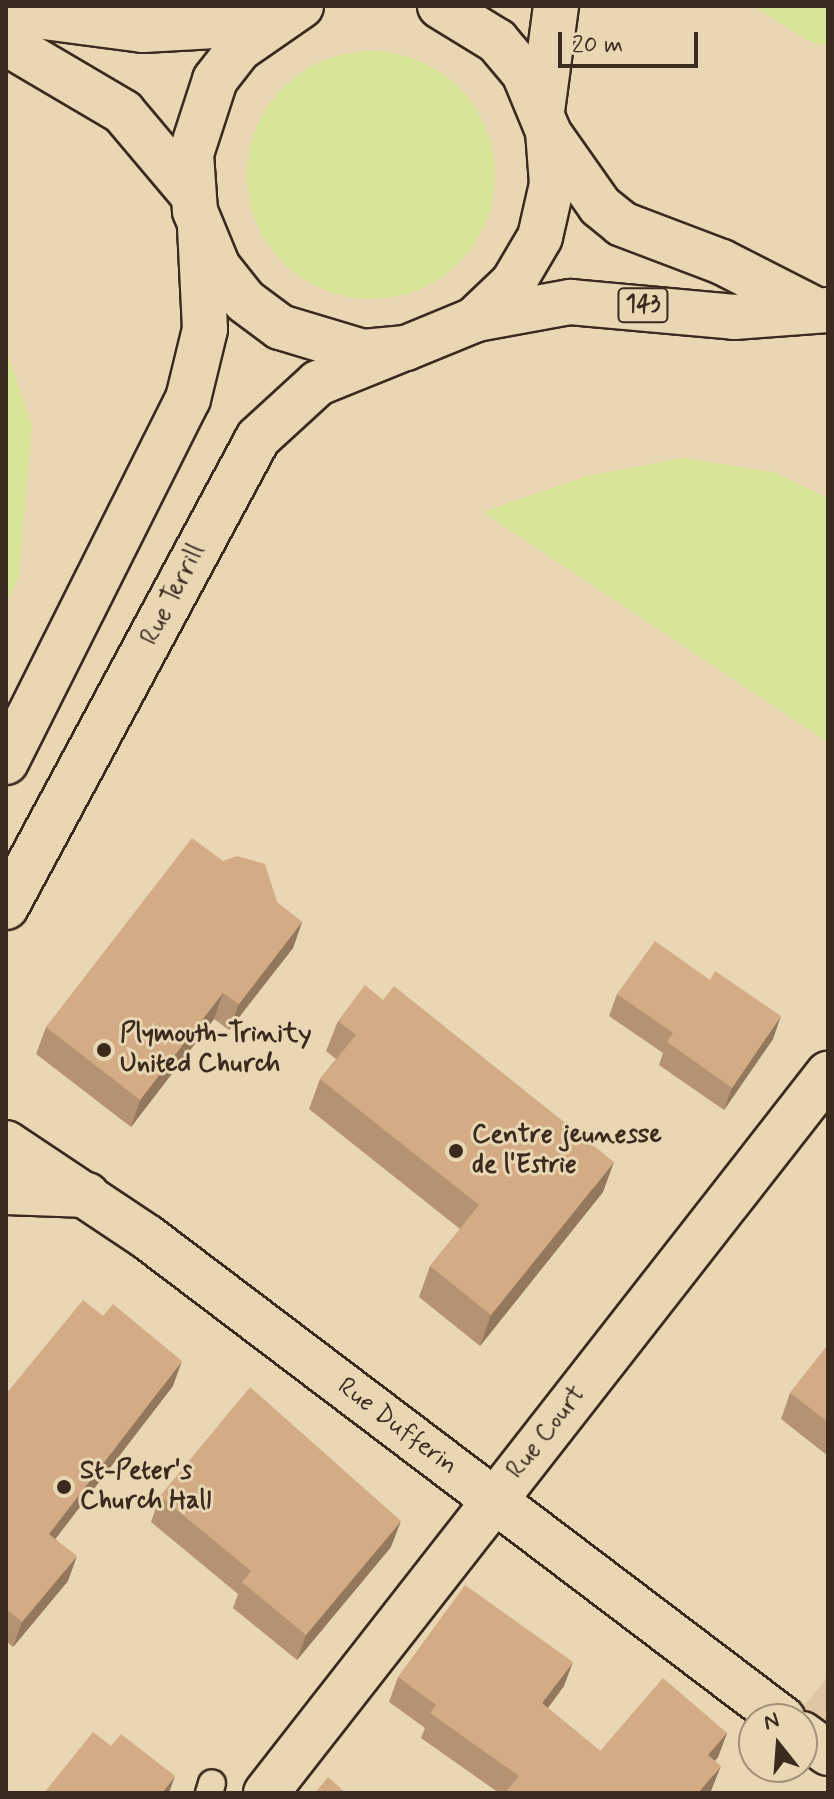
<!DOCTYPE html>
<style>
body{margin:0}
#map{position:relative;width:834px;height:1799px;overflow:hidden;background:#e9d7b4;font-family:Mynerve,sans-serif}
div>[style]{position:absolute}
.built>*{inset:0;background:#dfc7a3}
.green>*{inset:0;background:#d8e598}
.round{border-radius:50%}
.roads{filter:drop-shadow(2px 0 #3b2a1e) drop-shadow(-2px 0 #3b2a1e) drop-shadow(0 2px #3b2a1e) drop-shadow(0 -2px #3b2a1e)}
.lane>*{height:26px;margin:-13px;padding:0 13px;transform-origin:13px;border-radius:13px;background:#e9d7b4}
.street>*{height:44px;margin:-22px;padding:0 22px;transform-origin:22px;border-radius:22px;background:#e9d7b4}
.secondary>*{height:44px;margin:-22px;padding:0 22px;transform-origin:22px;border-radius:22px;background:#e9d7b4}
.primary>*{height:44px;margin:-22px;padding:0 22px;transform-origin:22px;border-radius:22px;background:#e9d7b4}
.wall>*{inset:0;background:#b59372}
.shaded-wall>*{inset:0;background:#94785c}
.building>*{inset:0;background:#d3ab84}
.dots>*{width:22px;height:22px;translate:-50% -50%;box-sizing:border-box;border:4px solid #e9d7b4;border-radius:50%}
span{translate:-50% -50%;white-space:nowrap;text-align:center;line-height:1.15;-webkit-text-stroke:6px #e9d7b4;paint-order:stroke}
.shield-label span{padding:2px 6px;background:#e9d7b4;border:2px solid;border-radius:6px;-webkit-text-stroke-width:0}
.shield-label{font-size:24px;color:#3b2a1e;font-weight:700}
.street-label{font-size:26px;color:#3b2a1e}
.poi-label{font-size:26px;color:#3b2a1e;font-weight:700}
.left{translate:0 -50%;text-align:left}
.frame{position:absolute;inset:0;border:8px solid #3b2a1e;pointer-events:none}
.north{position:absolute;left:738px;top:1703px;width:80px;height:80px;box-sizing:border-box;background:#e9d7b4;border:2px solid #a39278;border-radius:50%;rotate:343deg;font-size:22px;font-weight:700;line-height:32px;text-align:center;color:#3b2a1e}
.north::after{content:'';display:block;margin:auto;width:28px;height:36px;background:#3b2a1e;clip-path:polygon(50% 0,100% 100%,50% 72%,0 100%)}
.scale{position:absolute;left:558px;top:32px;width:140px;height:36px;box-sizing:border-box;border:4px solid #3b2a1e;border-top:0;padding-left:10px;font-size:24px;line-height:28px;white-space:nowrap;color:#3b2a1e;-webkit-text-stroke:6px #e9d7b4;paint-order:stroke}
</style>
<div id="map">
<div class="built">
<div style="clip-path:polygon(828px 1676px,828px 1753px,794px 1719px)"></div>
</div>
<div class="green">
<div style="clip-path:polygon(753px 6px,828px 6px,828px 46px,813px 43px)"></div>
<div class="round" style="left:247px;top:51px;width:248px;height:248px"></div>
<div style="clip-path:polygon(6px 349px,32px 427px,19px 574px,6px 606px)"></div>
<div style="clip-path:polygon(683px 458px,773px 472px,828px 498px,828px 742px,483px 512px,587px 476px)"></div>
</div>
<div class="roads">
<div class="lane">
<div style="left:209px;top:1793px;width:10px;rotate:-73deg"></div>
</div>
<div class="street">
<div style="left:6px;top:1143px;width:169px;rotate:33.7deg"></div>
<div style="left:147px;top:1237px;width:798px;rotate:37.16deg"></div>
<div style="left:802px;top:1734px;width:32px;rotate:36deg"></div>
<div style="left:266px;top:1793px;width:913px;rotate:-51.99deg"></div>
</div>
<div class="secondary">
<div style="left:542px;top:111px;width:106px;rotate:-82.4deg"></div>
<div style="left:6px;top:762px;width:406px;rotate:-63.4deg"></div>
<div style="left:188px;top:399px;width:72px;rotate:-76.3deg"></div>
<div style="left:205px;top:329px;width:101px;rotate:-92.8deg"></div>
<div style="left:6px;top:907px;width:532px;rotate:-61.75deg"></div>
<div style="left:258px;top:438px;width:81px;rotate:-42.5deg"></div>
<div style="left:318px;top:383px;width:88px;rotate:-21.9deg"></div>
<div style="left:6px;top:1192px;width:81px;rotate:2.1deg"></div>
</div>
<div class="primary">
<div style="left:301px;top:6px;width:75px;rotate:145.3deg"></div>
<div style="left:239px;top:49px;width:39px;rotate:128deg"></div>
<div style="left:215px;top:80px;width:78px;rotate:108deg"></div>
<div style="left:191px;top:154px;width:57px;rotate:86deg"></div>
<div style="left:195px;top:211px;width:61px;rotate:67.7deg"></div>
<div style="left:218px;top:267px;width:43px;rotate:51.5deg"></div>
<div style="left:245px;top:301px;width:44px;rotate:36.6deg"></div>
<div style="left:280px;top:327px;width:87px;rotate:16.8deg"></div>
<div style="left:363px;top:352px;width:43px;rotate:-5.3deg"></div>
<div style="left:406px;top:348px;width:74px;rotate:-22.4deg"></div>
<div style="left:474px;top:320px;width:54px;rotate:-43.5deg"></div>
<div style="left:513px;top:283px;width:53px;rotate:-59.6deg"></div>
<div style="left:540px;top:237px;width:54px;rotate:-77.2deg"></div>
<div style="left:552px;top:184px;width:53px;rotate:-94.3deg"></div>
<div style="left:548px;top:131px;width:63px;rotate:-112.5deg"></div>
<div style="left:524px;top:73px;width:42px;rotate:-130.2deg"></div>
<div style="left:497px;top:41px;width:67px;rotate:-148.4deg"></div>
<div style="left:6px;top:12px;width:138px;rotate:7.5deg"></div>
<div style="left:143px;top:30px;width:126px;rotate:-3.2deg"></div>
<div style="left:6px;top:43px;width:136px;rotate:30.5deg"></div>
<div style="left:123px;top:112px;width:107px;rotate:49.9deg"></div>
<div style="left:550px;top:135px;width:87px;rotate:54.8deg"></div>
<div style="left:600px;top:206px;width:28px;rotate:39deg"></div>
<div style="left:622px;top:224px;width:107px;rotate:20.8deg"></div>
<div style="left:722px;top:262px;width:103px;rotate:27.1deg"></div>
<div style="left:476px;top:319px;width:96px;rotate:-10.3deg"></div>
<div style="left:570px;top:302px;width:165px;rotate:5.2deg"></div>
<div style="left:734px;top:317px;width:94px;rotate:-4.3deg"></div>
</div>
</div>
<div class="wall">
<div style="clip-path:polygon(223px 861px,302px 922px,293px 948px,229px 1030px,214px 1019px,131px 1127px,36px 1054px,46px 1027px)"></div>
<div style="clip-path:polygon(617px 994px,773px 1039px,724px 1110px,659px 1065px,663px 1053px,609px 1016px)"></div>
<div style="clip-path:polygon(338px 1021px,603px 1192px,480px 1346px,419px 1297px,430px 1266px,460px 1229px,309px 1109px,320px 1079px,336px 1059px,326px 1051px)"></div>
<div style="clip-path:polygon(828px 1345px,828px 1456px,781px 1419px,790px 1393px)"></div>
<div style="clip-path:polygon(173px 1386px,55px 1539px,68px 1581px,13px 1647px,6px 1641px,6px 1394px)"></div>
<div style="clip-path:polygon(160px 1496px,391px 1547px,297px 1660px,233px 1608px,238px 1594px,151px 1522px)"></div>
<div style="clip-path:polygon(398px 1677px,564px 1686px,548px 1708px,600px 1751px,727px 1733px,718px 1757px,715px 1761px,711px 1791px,710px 1793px,499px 1793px,421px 1738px,425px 1728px,389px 1702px)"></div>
</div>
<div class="shaded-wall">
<div style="clip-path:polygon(302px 922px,293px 948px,229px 1030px,239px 1004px)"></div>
<div style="clip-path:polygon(223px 993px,214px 1019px,131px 1127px,140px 1100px)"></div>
<div style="clip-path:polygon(781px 1016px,773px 1039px,724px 1110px,732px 1088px)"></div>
<div style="clip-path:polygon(614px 1162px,603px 1192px,480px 1346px,491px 1315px)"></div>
<div style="clip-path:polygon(182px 1361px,173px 1386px,40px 1559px,49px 1534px)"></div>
<div style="clip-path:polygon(401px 1521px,391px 1547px,297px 1660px,306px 1635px)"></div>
<div style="clip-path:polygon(77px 1556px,68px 1581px,13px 1647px,22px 1622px)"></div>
<div style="clip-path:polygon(573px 1662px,564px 1686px,533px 1728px,542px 1703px)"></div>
<div style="clip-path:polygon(727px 1733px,718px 1757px,699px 1780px,708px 1755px)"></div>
<div style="clip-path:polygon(721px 1766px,711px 1791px,710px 1793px,698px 1793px)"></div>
<div style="clip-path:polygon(175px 1776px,169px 1793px,162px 1793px)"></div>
</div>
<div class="building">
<div style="clip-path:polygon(192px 838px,223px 861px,237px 856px,265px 864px,277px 902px,302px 922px,239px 1004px,223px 993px,140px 1100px,46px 1027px)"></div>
<div style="clip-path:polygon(655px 941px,710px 980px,715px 971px,781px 1016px,732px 1088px,667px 1042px,673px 1033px,617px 994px)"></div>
<div style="clip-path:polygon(365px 985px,383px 1000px,394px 986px,614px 1162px,491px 1315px,430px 1266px,479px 1205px,320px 1079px,356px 1035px,338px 1021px)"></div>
<div style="clip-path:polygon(83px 1300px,103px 1316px,113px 1304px,182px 1361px,49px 1534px,77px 1556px,22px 1622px,6px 1609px,6px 1394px)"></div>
<div style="clip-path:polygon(828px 1345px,828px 1422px,790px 1393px)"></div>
<div style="clip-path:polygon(250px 1387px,401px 1521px,306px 1635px,242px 1582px,251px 1571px,160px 1496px)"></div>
<div style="clip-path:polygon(465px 1585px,573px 1662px,542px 1703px,600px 1751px,663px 1678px,727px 1733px,708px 1755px,721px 1766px,698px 1793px,505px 1793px,519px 1776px,430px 1713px,436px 1705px,398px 1677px)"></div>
<div style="clip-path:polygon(93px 1732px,111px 1746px,121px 1734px,175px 1776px,162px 1793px,44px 1793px)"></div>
<div style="clip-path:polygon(328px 1777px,346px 1793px,315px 1793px)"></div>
</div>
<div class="dots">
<div style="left:104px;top:1050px;background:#3b2a1e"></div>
<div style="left:456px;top:1151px;background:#3b2a1e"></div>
<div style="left:64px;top:1487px;background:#3b2a1e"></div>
</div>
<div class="shield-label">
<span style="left:643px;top:305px">143</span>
</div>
<div class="street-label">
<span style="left:174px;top:595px;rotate:-63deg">Rue Terrill</span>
<span style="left:397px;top:1427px;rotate:37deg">Rue Dufferin</span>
<span style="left:547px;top:1433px;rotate:-52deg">Rue Court</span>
</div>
<div class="poi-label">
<span class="left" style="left:120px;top:1050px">Plymouth-Trinity<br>United Church</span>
<span class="left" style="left:472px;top:1151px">Centre jeunesse<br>de l'Estrie</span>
<span class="left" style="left:80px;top:1487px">St-Peter's<br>Church Hall</span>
</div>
<div class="frame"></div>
<div class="north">N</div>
<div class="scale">20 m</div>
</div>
